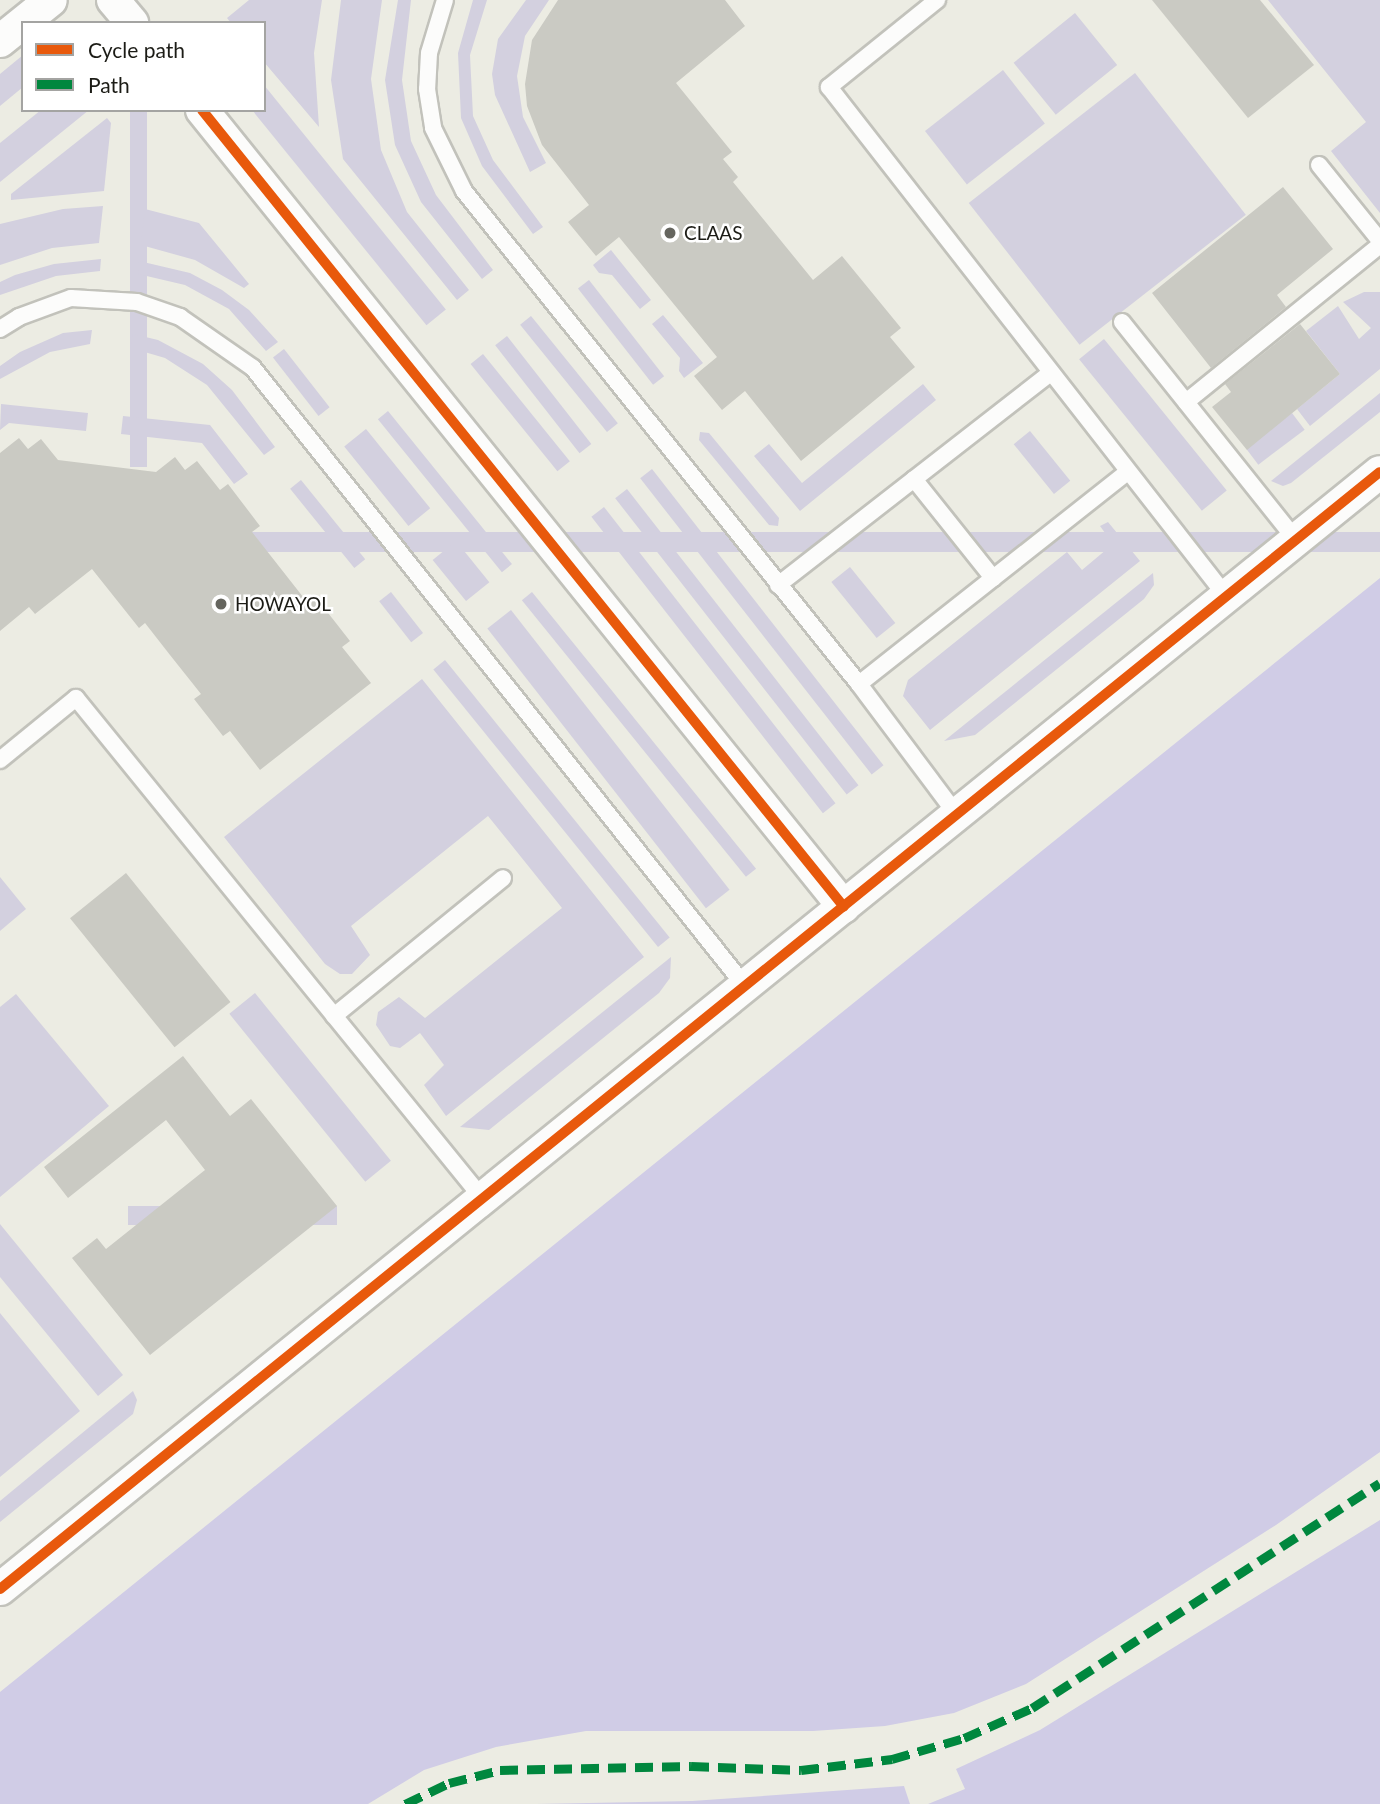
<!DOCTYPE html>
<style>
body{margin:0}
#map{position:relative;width:1380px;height:1804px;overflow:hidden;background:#ecece3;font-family:Lato,sans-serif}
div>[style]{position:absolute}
.green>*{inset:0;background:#d3d0df;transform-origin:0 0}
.forest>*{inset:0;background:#d0cce6}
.building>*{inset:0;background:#cacac3;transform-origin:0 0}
.roads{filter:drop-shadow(2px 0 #c2c2bb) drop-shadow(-2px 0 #c2c2bb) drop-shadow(0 2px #c2c2bb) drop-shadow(0 -2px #c2c2bb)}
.service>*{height:16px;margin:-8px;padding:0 8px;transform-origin:8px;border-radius:8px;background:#fcfcfb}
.minor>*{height:32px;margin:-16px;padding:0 16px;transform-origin:16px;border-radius:16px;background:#fcfcfb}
.quiet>*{height:9px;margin-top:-4.5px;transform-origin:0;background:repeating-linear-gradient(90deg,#00873e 0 18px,transparent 0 27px)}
.cycleway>*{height:10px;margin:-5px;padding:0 5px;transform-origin:5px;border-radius:5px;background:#e8590c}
.dots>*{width:19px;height:19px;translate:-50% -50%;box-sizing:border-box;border:4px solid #fff;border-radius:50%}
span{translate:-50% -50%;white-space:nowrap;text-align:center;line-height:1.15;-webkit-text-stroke:5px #fff;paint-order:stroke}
.poi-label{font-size:19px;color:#1c1c16}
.left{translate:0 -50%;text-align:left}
.legend{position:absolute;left:21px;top:21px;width:245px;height:91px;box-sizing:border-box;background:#fff;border:2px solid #a4a4a2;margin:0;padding:9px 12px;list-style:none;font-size:21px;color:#1c1c16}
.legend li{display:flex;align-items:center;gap:14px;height:35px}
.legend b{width:35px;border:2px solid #a4a4a2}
</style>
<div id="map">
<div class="green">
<div style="clip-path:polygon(249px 0,322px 0,314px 53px,319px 127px,264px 62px,264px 23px,231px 23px,227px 18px)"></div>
<div style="clip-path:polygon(341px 0,382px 0,371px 79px,381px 150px,407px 212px,469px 290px,457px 300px,343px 159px,331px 80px)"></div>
<div style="clip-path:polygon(398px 0,411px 0,402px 80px,411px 141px,436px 195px,493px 270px,482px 279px,421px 202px,395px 145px,385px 80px)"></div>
<div style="clip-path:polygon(473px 0,487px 0,470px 55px,473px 116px,493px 160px,543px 227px,533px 234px,482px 166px,461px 118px,458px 53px)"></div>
<div style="clip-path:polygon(526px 0,549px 0,525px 36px,517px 76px,523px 117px,546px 163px,530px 172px,495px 95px,492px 74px,498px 39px)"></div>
<div style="clip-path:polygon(1268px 0,1380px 0,1380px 213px,1331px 151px,1366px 122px)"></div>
<div style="left:1075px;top:13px;width:67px;height:79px;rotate:51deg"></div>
<div style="clip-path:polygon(23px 55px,23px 87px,0 106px,0 74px)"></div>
<div style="left:1003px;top:70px;width:68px;height:99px;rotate:52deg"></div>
<div style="left:1135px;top:73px;width:180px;height:211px;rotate:52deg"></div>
<div style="left:264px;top:85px;width:289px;height:25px;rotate:51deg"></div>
<div style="clip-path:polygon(41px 110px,89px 110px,0 182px,0 143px)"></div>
<div style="left:130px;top:110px;width:17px;height:357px"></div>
<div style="clip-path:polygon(107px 118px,111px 123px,104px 191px,11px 200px,11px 194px)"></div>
<div style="clip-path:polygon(103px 206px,99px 243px,52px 248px,0 265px,0 224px,63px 209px)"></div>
<div style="clip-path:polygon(145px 209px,199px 223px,249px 284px,244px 288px,195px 260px,141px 245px)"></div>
<div style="clip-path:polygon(611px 250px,651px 300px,640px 309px,612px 275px,599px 273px,593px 265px)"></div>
<div style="clip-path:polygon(101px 259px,100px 271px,56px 276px,0 295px,0 282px,15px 275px,54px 264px)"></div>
<div style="clip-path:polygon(139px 261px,190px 273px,222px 290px,249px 310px,278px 342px,266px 351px,229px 309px,185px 285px,138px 274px)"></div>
<div style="left:589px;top:280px;width:122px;height:14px;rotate:52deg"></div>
<div style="clip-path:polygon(1364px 292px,1380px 292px,1380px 369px,1310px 426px,1297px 409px,1340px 374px,1306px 331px,1338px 306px,1359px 339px,1371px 328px,1343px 302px)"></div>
<div style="clip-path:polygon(663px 315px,703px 363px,684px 378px,679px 371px,680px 358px,652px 324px)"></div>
<div style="left:531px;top:316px;width:138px;height:14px;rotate:51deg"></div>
<div style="clip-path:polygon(92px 330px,90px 344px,50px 352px,0 379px,0 366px,20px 352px,63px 333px)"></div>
<div style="clip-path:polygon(133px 334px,158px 340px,203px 364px,232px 390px,275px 447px,264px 455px,207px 385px,165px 358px,131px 348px)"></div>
<div style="left:507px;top:336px;width:137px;height:15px;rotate:52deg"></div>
<div style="left:1104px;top:339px;width:195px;height:32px;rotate:51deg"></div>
<div style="left:284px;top:349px;width:74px;height:14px;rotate:52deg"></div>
<div style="left:483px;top:354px;width:138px;height:16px;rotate:51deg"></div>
<div style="clip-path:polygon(923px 384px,936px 400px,800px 511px,754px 456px,769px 444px,802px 483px)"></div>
<div style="clip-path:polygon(1380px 393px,1380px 412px,1291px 483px,1283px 486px,1271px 481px)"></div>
<div style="clip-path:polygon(1px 404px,88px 413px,86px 431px,9px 423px,0 430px)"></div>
<div style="left:388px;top:411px;width:197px;height:13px;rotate:51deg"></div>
<div style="left:1292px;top:413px;width:21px;height:58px;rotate:53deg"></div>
<div style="clip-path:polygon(123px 416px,210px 425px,248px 474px,234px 484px,202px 443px,121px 434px)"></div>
<div style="left:366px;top:429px;width:102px;height:28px;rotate:51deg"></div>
<div style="left:1030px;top:431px;width:64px;height:21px;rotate:51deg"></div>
<div style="clip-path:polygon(700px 432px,709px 433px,779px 518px,778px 526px,769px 525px,699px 440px)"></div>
<div style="left:652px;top:469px;width:376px;height:15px;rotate:52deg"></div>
<div style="left:301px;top:480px;width:102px;height:14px;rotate:51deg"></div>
<div style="left:627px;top:489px;width:376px;height:15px;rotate:52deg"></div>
<div style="left:604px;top:507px;width:376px;height:16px;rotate:52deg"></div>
<div style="clip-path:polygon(1108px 522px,1140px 561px,930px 730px,903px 696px,908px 680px,1067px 552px,1082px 570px,1113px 544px,1100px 526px)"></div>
<div style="left:1380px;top:532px;width:20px;height:1774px;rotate:90deg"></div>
<div style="left:456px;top:541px;width:53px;height:30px;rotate:51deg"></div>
<div style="left:850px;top:567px;width:72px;height:24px;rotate:51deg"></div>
<div style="clip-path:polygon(1153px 573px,1154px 585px,1144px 599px,975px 735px,944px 741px)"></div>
<div style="left:391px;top:592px;width:52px;height:15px;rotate:52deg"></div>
<div style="left:532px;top:592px;width:356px;height:13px;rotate:51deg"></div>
<div style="left:511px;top:610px;width:355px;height:30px;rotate:52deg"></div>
<div style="left:445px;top:660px;width:357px;height:15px;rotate:51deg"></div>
<div style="clip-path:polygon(422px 679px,644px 957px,446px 1116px,424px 1085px,444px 1065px,420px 1033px,400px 1048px,390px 1046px,376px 1025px,378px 1012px,399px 997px,425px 1018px,562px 908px,488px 816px,351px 926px,370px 955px,352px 974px,340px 974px,325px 964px,224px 837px)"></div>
<div style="clip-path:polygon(0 877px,26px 909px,0 931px)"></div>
<div style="clip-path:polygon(671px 957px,670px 978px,659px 993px,489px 1130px,460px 1127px)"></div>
<div style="left:255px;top:993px;width:216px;height:33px;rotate:51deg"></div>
<div style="clip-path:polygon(16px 994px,109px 1106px,0 1197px,0 1007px)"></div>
<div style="left:337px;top:1206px;width:19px;height:209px;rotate:90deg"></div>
<div style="clip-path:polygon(0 1224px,123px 1375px,98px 1396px,0 1277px)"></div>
<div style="clip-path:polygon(0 1313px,80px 1411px,0 1477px)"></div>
<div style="clip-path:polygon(133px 1391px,137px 1400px,133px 1414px,0 1522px,0 1501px)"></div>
</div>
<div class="forest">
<div style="clip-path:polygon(1380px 578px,1380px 1452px,1276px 1525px,1026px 1684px,954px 1713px,885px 1726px,813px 1731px,586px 1731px,496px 1747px,424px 1770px,368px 1804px,0 1804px,0 1692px)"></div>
<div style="clip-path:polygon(1380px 1520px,1380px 1804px,928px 1804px,965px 1789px,956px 1769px,1040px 1730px)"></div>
<div style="clip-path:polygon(904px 1786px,910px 1804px,536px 1804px,692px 1801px)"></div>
</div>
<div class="building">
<div style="clip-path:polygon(558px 0,725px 0,745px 26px,676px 83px,732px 152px,723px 159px,738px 177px,733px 182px,813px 280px,842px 256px,901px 328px,890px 337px,915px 367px,801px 461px,745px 391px,722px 410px,694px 376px,717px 357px,619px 237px,596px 256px,568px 222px,589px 205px,542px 145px,527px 106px,525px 84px,532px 40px)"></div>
<div style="clip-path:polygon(1152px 0,1260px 0,1314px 65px,1248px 118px)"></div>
<div style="clip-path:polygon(1283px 187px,1333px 249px,1277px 295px,1286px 307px,1211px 368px,1152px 293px)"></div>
<div style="clip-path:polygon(1300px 324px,1340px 374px,1247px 450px,1212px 407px,1231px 392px,1225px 384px)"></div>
<div style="clip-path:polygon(19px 438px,28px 449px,41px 439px,58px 460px,156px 472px,175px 457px,185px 470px,197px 461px,220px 490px,228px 484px,260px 526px,252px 532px,307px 602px,314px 595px,350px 641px,342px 647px,371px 683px,260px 770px,230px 731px,223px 736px,194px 699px,201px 694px,170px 655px,145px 623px,139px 628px,92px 569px,35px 614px,29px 607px,0 631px,0 453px)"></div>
<div style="left:126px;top:873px;width:166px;height:72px;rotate:51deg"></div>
<div style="clip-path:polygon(183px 1056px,230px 1116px,251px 1099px,337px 1206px,150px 1355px,72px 1258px,97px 1238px,106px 1249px,205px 1170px,166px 1120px,68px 1198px,44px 1167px)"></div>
</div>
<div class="roads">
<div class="service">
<div style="left:445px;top:0;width:55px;rotate:106.8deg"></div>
<div style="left:429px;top:53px;width:36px;rotate:93deg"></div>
<div style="left:427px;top:89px;width:39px;rotate:81deg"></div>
<div style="left:433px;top:128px;width:70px;rotate:63.8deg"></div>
<div style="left:464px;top:191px;width:632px;rotate:51.3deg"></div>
<div style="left:859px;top:684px;width:164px;rotate:53.2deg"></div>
<div style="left:937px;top:0;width:139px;rotate:141.1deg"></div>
<div style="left:829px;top:87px;width:646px;rotate:52.05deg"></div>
<div style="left:1319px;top:165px;width:97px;rotate:51.2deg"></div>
<div style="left:1122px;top:322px;width:279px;rotate:51.4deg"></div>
<div style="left:0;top:329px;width:22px;rotate:-32deg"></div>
<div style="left:19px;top:317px;width:55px;rotate:-20.1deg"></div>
<div style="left:71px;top:298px;width:66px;rotate:3.5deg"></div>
<div style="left:137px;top:302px;width:46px;rotate:19.2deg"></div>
<div style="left:180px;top:317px;width:89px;rotate:34.9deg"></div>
<div style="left:253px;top:368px;width:790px;rotate:51.48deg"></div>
<div style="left:1186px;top:402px;width:250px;rotate:-39deg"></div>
<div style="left:914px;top:479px;width:127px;rotate:51.4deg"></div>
<div style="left:778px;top:585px;width:345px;rotate:-37.9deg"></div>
<div style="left:859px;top:684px;width:342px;rotate:-38.3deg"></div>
<div style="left:0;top:760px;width:98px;rotate:-39.2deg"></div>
<div style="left:76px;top:698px;width:645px;rotate:50.91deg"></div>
<div style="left:334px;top:1016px;width:218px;rotate:-39.2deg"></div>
</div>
<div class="minor">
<div style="left:113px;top:0;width:30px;rotate:50deg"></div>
<div style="left:0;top:41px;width:65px;rotate:-38.8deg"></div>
<div style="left:202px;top:110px;width:1023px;rotate:51.15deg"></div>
<div style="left:0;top:1589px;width:1775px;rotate:-38.99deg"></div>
</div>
</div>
<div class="quiet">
<div style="left:405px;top:1804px;width:49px;rotate:-25.5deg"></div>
<div style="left:449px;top:1783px;width:53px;rotate:-14.3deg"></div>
<div style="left:500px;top:1770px;width:191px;rotate:-1.2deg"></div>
<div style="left:691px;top:1766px;width:110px;rotate:2.1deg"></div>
<div style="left:801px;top:1770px;width:92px;rotate:-6.9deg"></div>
<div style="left:892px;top:1759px;width:75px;rotate:-16.3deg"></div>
<div style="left:964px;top:1738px;width:74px;rotate:-23.8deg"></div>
<div style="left:1032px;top:1708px;width:414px;rotate:-32.9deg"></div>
</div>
<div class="cycleway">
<div style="left:202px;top:110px;width:1023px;rotate:51.15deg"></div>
<div style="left:0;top:1589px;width:1775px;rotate:-38.99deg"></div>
</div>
<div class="dots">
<div style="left:670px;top:233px;background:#65655e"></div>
<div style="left:221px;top:604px;background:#65655e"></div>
</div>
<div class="poi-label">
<span class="left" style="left:684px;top:233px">CLAAS</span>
<span class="left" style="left:235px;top:604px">HOWAYOL</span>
</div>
<ul class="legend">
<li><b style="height:9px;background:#e8590c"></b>Cycle path</li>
<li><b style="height:9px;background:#00873e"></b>Path</li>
</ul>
</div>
